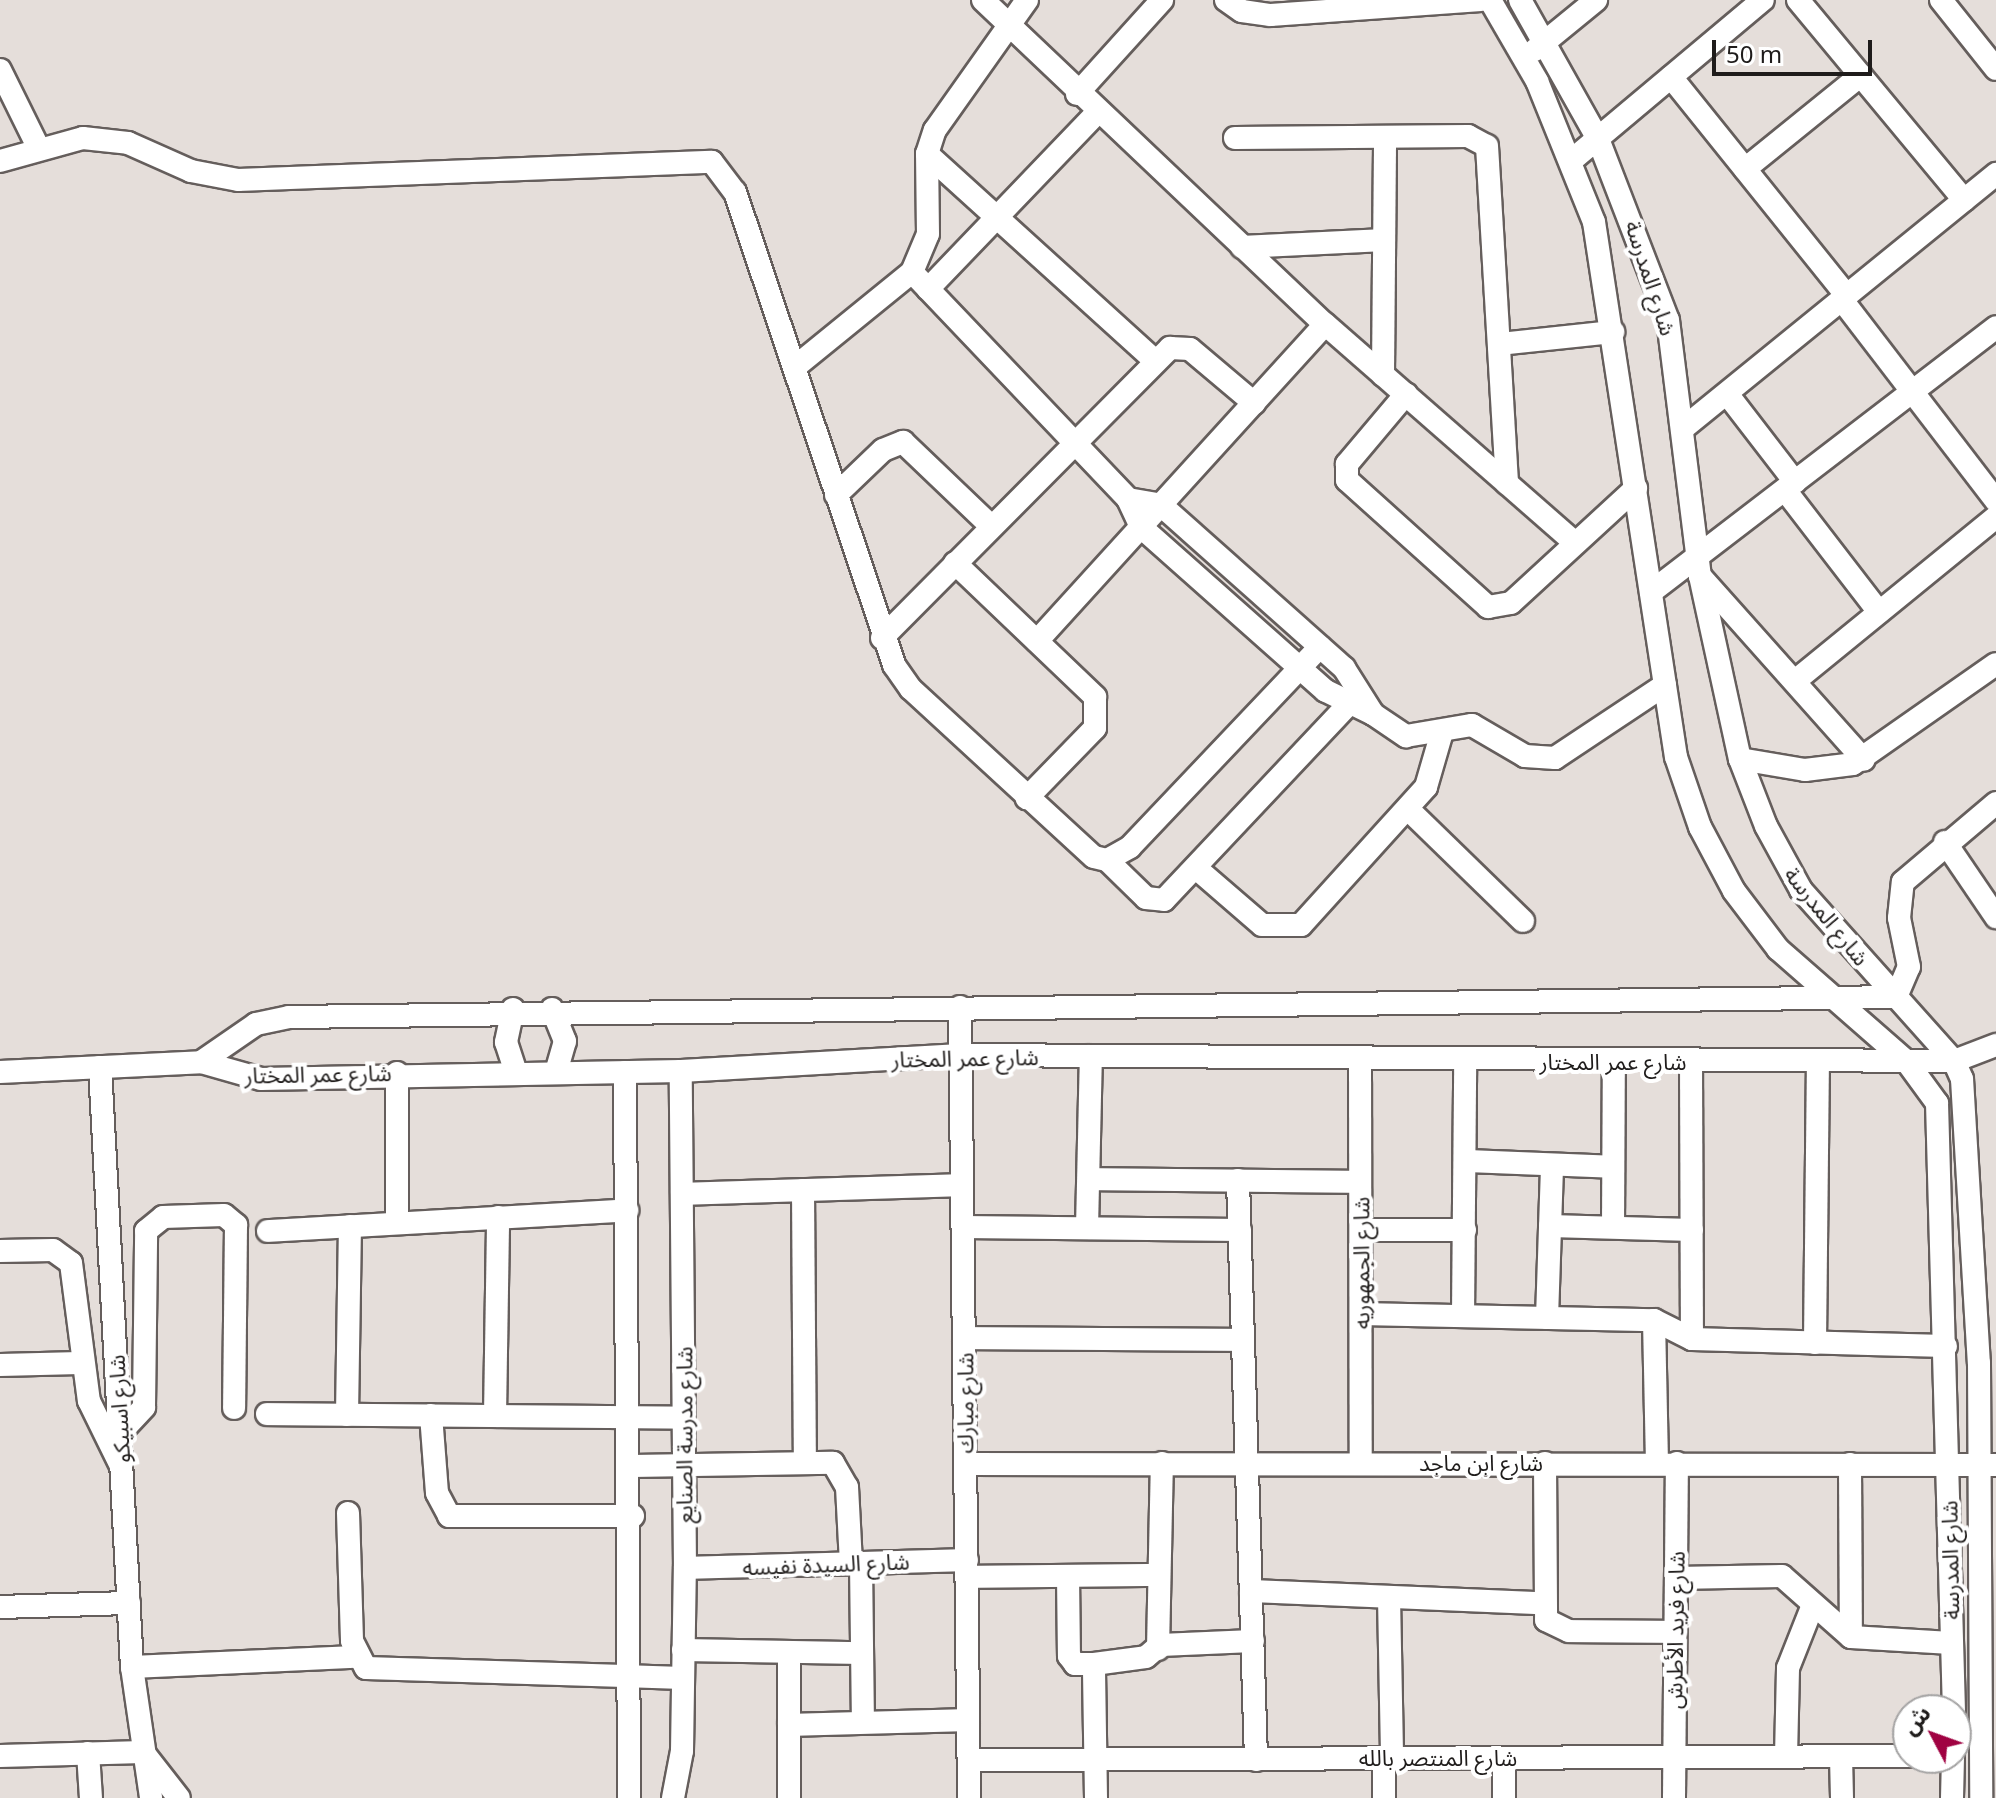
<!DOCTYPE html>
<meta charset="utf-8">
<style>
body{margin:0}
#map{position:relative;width:1996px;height:1798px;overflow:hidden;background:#e5deda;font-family:"Noto Sans","Noto Sans Arabic",sans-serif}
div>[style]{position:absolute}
.roads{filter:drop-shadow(2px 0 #655e5c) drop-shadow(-2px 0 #655e5c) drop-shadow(0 2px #655e5c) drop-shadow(0 -2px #655e5c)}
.minor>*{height:22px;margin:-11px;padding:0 11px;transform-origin:11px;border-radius:11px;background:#fff}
span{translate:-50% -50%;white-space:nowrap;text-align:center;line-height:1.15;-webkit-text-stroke:8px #fff;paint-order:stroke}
.street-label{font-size:22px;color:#1f1c1b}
.north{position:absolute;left:1892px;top:1694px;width:80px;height:80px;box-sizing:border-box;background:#fff;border:2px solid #a5a4a4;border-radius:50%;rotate:311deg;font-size:22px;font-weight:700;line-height:32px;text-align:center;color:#1f1c1b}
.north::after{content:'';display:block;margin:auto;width:28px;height:36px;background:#a00242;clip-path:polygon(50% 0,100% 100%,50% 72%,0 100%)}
.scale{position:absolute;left:1712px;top:40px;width:160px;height:36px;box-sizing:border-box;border:4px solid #1f1c1b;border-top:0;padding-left:10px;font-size:24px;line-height:28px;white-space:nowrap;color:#1f1c1b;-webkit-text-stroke:6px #fff;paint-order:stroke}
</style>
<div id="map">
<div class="roads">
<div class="minor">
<div style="left:983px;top:0;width:471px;rotate:43.5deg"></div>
<div style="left:1325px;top:324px;width:331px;rotate:41.2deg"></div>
<div style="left:1226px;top:0;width:19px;rotate:35deg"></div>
<div style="left:1242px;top:11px;width:29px;rotate:8deg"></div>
<div style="left:1271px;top:15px;width:210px;rotate:-4.1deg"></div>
<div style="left:1490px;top:0;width:94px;rotate:59.9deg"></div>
<div style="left:1537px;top:81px;width:152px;rotate:68deg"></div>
<div style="left:1594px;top:222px;width:541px;rotate:81.29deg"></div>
<div style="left:1676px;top:757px;width:74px;rotate:71.1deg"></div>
<div style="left:1700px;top:827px;width:72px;rotate:62deg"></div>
<div style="left:1734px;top:891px;width:73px;rotate:52.8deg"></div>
<div style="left:1778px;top:949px;width:171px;rotate:41.2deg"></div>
<div style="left:1907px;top:1062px;width:51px;rotate:53.8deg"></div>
<div style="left:1937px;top:1103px;width:607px;rotate:88.4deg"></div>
<div style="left:1520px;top:0;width:159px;rotate:60.7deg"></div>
<div style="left:1598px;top:139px;width:194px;rotate:68.9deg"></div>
<div style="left:1668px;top:320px;width:258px;rotate:82.9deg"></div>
<div style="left:1700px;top:576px;width:187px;rotate:77.7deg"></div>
<div style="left:1740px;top:759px;width:72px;rotate:68.8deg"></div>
<div style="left:1766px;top:826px;width:73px;rotate:61.3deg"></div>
<div style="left:1801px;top:890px;width:229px;rotate:48.2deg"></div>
<div style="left:1954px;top:1061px;width:20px;rotate:66deg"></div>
<div style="left:1962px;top:1079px;width:285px;rotate:86.6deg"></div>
<div style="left:1979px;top:1363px;width:435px;rotate:89.7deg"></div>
<div style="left:1798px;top:0;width:260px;rotate:50.3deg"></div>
<div style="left:1941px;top:0;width:88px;rotate:51.4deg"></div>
<div style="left:1535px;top:50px;width:79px;rotate:-39.3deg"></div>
<div style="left:0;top:70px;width:86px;rotate:63.7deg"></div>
<div style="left:1671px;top:77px;width:281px;rotate:51.2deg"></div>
<div style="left:1077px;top:94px;width:127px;rotate:-47.9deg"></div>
<div style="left:1235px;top:138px;width:233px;rotate:-0.5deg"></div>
<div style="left:1468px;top:136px;width:21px;rotate:28deg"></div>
<div style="left:1487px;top:146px;width:338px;rotate:86.6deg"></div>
<div style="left:927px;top:154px;width:305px;rotate:42.2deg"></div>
<div style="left:1572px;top:160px;width:249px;rotate:-40deg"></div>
<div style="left:0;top:161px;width:86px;rotate:-15.5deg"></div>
<div style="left:83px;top:138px;width:45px;rotate:6.3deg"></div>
<div style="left:128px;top:143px;width:69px;rotate:24deg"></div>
<div style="left:191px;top:171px;width:48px;rotate:10.8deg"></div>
<div style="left:238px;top:180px;width:474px;rotate:-2.2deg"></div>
<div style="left:712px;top:162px;width:38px;rotate:53deg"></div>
<div style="left:735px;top:192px;width:499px;rotate:71.4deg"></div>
<div style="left:894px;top:665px;width:29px;rotate:55deg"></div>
<div style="left:911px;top:689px;width:248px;rotate:42.6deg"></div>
<div style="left:1094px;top:857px;width:13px;rotate:13deg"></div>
<div style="left:1107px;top:860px;width:26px;rotate:-29deg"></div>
<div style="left:1130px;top:847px;width:276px;rotate:-46.5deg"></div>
<div style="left:1745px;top:169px;width:149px;rotate:-39deg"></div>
<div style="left:1242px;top:247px;width:142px;rotate:-2.8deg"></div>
<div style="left:912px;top:272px;width:313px;rotate:46.4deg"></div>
<div style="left:1128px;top:499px;width:31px;rotate:65deg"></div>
<div style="left:1141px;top:527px;width:247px;rotate:41.6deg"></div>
<div style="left:1326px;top:691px;width:52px;rotate:26.1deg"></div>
<div style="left:928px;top:289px;width:244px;rotate:-46.2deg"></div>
<div style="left:1842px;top:300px;width:253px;rotate:52.5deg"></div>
<div style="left:1500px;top:344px;width:114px;rotate:-6.1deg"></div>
<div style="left:795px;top:367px;width:151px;rotate:-39.1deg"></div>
<div style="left:912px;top:272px;width:41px;rotate:-67.2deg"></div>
<div style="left:928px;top:234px;width:80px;rotate:-90.7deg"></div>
<div style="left:927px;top:154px;width:25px;rotate:-72deg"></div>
<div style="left:935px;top:130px;width:159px;rotate:-54.7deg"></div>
<div style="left:1383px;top:375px;width:238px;rotate:-89.5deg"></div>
<div style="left:1406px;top:394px;width:92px;rotate:130.1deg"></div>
<div style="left:1347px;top:464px;width:16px;rotate:90deg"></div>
<div style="left:1347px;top:480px;width:190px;rotate:42deg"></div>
<div style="left:1488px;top:607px;width:23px;rotate:-10deg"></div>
<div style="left:1511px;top:603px;width:170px;rotate:-42.6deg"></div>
<div style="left:1728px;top:395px;width:110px;rotate:52.4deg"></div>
<div style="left:1686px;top:426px;width:400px;rotate:-39.1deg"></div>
<div style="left:1785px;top:490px;width:154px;rotate:52.4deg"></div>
<div style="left:836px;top:495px;width:65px;rotate:-43.8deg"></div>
<div style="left:883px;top:450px;width:22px;rotate:-22deg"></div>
<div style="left:903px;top:442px;width:122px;rotate:43.7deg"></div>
<div style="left:1128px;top:499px;width:34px;rotate:10deg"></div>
<div style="left:1161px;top:505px;width:245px;rotate:41.7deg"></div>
<div style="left:1344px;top:668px;width:54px;rotate:57.8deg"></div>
<div style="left:1373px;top:714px;width:40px;rotate:34deg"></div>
<div style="left:1406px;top:736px;width:67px;rotate:-9.5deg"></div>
<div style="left:1472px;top:725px;width:61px;rotate:30.3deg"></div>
<div style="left:1525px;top:756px;width:30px;rotate:4deg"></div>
<div style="left:1555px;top:758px;width:132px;rotate:-33.6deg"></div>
<div style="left:955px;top:563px;width:194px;rotate:43.7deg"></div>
<div style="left:1095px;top:697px;width:31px;rotate:90deg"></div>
<div style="left:1095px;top:728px;width:98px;rotate:134.2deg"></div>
<div style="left:1700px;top:576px;width:246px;rotate:48.3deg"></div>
<div style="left:1651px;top:592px;width:435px;rotate:-37.5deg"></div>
<div style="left:882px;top:638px;width:409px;rotate:-45.2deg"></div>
<div style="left:1170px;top:348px;width:20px;rotate:3deg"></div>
<div style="left:1190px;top:349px;width:84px;rotate:40.2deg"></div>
<div style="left:1037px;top:641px;width:428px;rotate:-47.7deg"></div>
<div style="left:1795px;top:681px;width:259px;rotate:-39.2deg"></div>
<div style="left:1740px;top:759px;width:66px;rotate:9.6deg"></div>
<div style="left:1805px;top:770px;width:48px;rotate:-7.1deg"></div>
<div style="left:1853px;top:764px;width:174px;rotate:-35deg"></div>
<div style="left:1409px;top:810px;width:159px;rotate:44.2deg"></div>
<div style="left:1945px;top:842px;width:91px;rotate:55.8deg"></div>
<div style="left:1107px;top:860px;width:54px;rotate:44.3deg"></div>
<div style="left:1146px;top:898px;width:18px;rotate:6deg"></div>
<div style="left:1164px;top:900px;width:268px;rotate:-46.7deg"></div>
<div style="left:1196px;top:868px;width:87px;rotate:40.8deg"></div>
<div style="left:1262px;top:925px;width:39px"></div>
<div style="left:1301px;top:925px;width:186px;rotate:-47.8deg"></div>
<div style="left:1426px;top:787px;width:57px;rotate:-73.8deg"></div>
<div style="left:960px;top:1007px;width:791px;rotate:89.35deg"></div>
<div style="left:513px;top:1009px;width:34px;rotate:102deg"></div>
<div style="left:506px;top:1042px;width:32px;rotate:72deg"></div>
<div style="left:552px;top:1009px;width:35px;rotate:68deg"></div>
<div style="left:565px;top:1041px;width:32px;rotate:106deg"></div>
<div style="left:201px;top:1062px;width:67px;rotate:-34.6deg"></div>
<div style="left:256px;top:1024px;width:34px;rotate:-12deg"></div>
<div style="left:289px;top:1017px;width:1607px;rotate:-0.71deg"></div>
<div style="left:1896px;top:997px;width:33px;rotate:-67deg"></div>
<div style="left:1909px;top:967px;width:50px;rotate:-101.5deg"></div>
<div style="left:1899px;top:918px;width:36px;rotate:-84deg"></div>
<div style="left:1903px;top:882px;width:122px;rotate:-40.3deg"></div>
<div style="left:1691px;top:1062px;width:277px;rotate:89.8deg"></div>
<div style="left:1360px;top:1063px;width:400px;rotate:89.9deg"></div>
<div style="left:100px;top:1067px;width:601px;rotate:86.95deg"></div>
<div style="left:132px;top:1667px;width:132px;rotate:81.7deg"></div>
<div style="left:0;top:1072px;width:201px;rotate:-2.8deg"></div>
<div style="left:201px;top:1062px;width:62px;rotate:15.8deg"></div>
<div style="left:261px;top:1079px;width:420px;rotate:-1.1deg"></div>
<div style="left:681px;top:1071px;width:280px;rotate:-3.3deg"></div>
<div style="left:961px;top:1055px;width:993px;rotate:0.35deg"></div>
<div style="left:1954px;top:1061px;width:45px;rotate:-20.9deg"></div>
<div style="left:625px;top:1072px;width:726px;rotate:89.68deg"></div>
<div style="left:397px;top:1073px;width:150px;rotate:90deg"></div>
<div style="left:1466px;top:1161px;width:147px;rotate:2.3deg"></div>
<div style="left:1089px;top:1179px;width:271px;rotate:0.6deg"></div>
<div style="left:1238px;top:1180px;width:580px;rotate:88.22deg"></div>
<div style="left:803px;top:1190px;width:270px;rotate:89.6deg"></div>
<div style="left:682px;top:1194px;width:280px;rotate:-1.8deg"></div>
<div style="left:1550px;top:1226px;width:142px;rotate:1.6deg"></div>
<div style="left:963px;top:1227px;width:277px;rotate:0.6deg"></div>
<div style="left:1613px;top:1227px;width:165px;rotate:-89.7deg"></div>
<div style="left:1087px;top:1228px;width:172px;rotate:-88.7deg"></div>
<div style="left:1361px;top:1230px;width:104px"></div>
<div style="left:268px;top:1231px;width:360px;rotate:-3.3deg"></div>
<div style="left:0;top:1251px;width:53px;rotate:-1.1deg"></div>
<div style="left:53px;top:1250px;width:22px;rotate:36deg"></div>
<div style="left:71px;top:1263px;width:139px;rotate:82.6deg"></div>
<div style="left:89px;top:1401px;width:72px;rotate:63.8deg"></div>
<div style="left:1361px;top:1314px;width:293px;rotate:1.2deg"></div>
<div style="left:1654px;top:1320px;width:42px;rotate:26.6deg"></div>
<div style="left:1692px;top:1339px;width:254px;rotate:1.6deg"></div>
<div style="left:1463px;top:1316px;width:254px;rotate:-89.5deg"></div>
<div style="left:1547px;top:1318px;width:153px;rotate:-88.1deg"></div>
<div style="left:1654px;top:1320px;width:142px;rotate:88.8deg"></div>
<div style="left:964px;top:1338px;width:279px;rotate:0.4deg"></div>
<div style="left:1815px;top:1343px;width:282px;rotate:-89.4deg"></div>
<div style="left:0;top:1365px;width:80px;rotate:-1.4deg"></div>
<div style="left:267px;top:1414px;width:417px;rotate:0.5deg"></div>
<div style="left:347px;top:1415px;width:189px;rotate:-89.1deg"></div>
<div style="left:431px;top:1415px;width:78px;rotate:85.6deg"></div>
<div style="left:437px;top:1493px;width:26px;rotate:62deg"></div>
<div style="left:449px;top:1516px;width:184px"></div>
<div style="left:495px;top:1416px;width:199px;rotate:-89.1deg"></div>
<div style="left:121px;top:1432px;width:34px;rotate:-47deg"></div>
<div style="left:144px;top:1407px;width:176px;rotate:-89.3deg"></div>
<div style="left:146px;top:1231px;width:22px;rotate:-39deg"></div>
<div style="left:163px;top:1217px;width:61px;rotate:-1.9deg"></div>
<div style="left:224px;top:1215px;width:16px;rotate:40deg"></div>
<div style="left:236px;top:1225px;width:183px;rotate:90.6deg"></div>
<div style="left:1545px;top:1463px;width:157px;rotate:89.6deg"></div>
<div style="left:1546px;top:1620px;width:25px;rotate:26deg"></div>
<div style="left:1569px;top:1631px;width:106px;rotate:0.5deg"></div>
<div style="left:965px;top:1464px;width:1031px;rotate:0.06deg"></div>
<div style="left:1850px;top:1464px;width:173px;rotate:89.7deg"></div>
<div style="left:632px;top:1466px;width:201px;rotate:-0.9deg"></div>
<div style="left:833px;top:1463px;width:28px;rotate:60deg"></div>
<div style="left:847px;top:1487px;width:76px;rotate:87deg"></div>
<div style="left:348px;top:1513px;width:128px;rotate:88.2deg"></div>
<div style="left:352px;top:1641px;width:30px;rotate:63deg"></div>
<div style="left:366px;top:1668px;width:317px;rotate:1.8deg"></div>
<div style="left:861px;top:1563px;width:159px;rotate:89.3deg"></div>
<div style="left:685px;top:1568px;width:282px;rotate:-1.6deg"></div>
<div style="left:1068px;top:1576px;width:80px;rotate:89.3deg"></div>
<div style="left:1069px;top:1656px;width:10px;rotate:53deg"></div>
<div style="left:1075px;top:1664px;width:19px"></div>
<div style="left:967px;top:1577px;width:192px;rotate:-0.6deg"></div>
<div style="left:1676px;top:1578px;width:106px;rotate:-1.1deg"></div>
<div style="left:1782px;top:1576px;width:92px;rotate:41.5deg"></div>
<div style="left:1851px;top:1637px;width:100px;rotate:3.4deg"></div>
<div style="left:1251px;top:1591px;width:291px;rotate:2.4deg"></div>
<div style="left:1389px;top:1597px;width:161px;rotate:88.9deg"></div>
<div style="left:0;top:1607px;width:129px;rotate:-1.8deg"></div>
<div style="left:1158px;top:1649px;width:186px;rotate:-88.8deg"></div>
<div style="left:683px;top:1650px;width:179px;rotate:1deg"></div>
<div style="left:132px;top:1667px;width:223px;rotate:-2.6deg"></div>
<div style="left:789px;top:1725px;width:179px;rotate:-1.6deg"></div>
<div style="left:143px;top:1752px;width:58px;rotate:52deg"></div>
<div style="left:88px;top:1753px;width:45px;rotate:86.2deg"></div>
<div style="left:0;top:1756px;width:143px;rotate:-1.6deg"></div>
<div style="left:1786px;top:1757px;width:89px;rotate:-88.7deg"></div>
<div style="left:1788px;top:1668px;width:68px;rotate:-68.4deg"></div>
<div style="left:1841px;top:1757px;width:41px;rotate:88.6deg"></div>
<div style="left:1384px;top:1758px;width:40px;rotate:90deg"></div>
<div style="left:1504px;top:1758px;width:40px;rotate:90deg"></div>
<div style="left:969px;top:1760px;width:939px;rotate:-0.24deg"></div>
<div style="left:673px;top:1798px;width:48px;rotate:-79.2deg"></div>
<div style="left:682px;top:1751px;width:183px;rotate:-89.1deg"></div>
<div style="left:685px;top:1568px;width:497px;rotate:-90.5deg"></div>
<div style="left:789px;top:1798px;width:146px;rotate:-90deg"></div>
<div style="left:1096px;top:1798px;width:134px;rotate:-90.9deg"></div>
<div style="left:1094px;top:1664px;width:52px;rotate:-7.7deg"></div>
<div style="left:1146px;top:1657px;width:18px;rotate:-41deg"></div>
<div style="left:1160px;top:1645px;width:93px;rotate:-2.5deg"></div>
<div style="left:1674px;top:1798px;width:335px;rotate:-89.5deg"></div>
<div style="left:1952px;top:1798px;width:40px;rotate:-88.6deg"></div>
</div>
</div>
<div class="street-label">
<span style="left:1651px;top:278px;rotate:72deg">شارع المدرسة</span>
<span style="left:1827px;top:916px;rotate:51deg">شارع المدرسة</span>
<span style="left:965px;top:1058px;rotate:-1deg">شارع عمر المختار</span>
<span style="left:1613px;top:1062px">شارع عمر المختار</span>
<span style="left:318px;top:1074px;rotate:-1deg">شارع عمر المختار</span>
<span style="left:1361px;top:1263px;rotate:-90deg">شارع الجمهوريه</span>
<span style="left:965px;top:1403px;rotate:-90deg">شارع مبارك</span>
<span style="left:119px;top:1409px;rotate:-93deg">شارع اسبيكو</span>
<span style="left:684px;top:1435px;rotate:-90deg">شارع مدرسة الصنايع</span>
<span style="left:1481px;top:1463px">شارع ابن ماجد</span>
<span style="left:1950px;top:1560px;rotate:-91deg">شارع المدرسة</span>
<span style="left:826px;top:1564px;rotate:-2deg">شارع السيدة نفيسه</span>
<span style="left:1675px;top:1630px;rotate:-89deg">شارع فريد الأطرش</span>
<span style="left:1438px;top:1758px">شارع المنتصر بالله</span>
</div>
<div class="north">ش</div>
<div class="scale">50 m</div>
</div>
